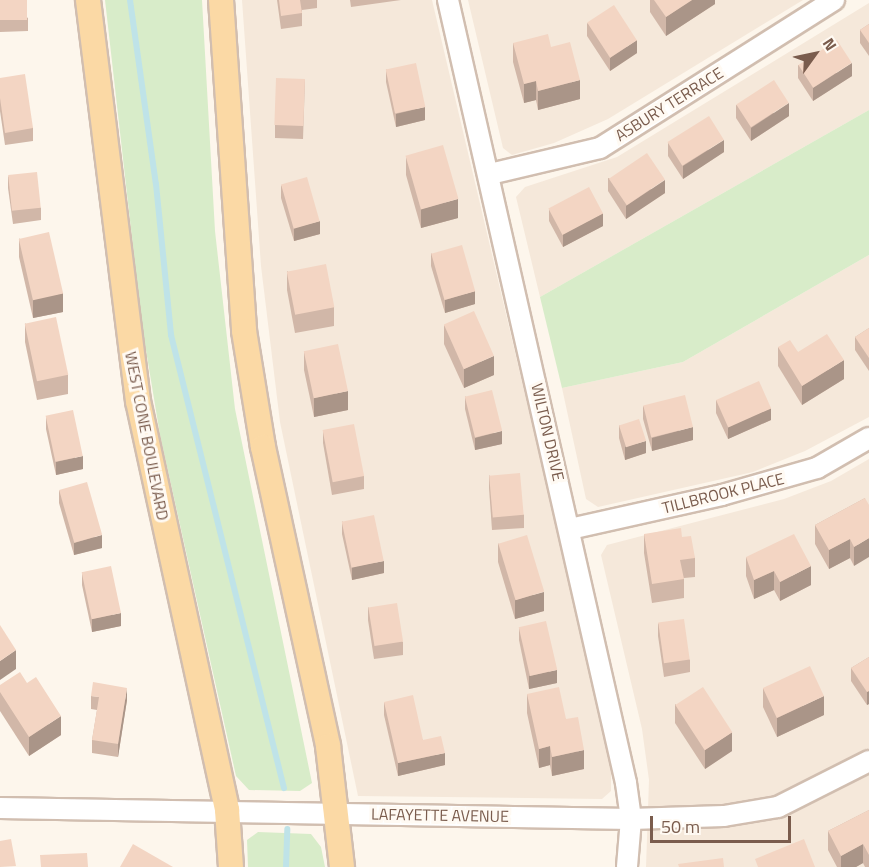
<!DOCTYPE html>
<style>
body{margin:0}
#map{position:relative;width:869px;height:867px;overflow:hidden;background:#fdf6ec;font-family:"Titillium Web",sans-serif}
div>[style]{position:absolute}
.residential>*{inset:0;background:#f5e8da}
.green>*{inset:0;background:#d8ecc9}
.stream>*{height:6px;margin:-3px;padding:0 3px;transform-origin:3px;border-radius:3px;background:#bfe3e8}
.roads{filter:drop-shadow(2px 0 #d1beb0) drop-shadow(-2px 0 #d1beb0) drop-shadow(0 2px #d1beb0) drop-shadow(0 -2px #d1beb0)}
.minor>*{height:20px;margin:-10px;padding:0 10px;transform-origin:10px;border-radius:10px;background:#fff}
.major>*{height:24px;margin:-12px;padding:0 12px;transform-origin:12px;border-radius:12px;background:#fbd9a5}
.wall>*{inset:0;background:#d1b7a8}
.shaded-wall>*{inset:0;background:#aa9588}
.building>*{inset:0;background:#f3d5c3;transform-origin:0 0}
span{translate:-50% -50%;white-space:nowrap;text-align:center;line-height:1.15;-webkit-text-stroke:6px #fffaf3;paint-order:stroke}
.street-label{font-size:16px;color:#7a5c4d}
.north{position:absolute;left:785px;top:24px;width:60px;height:60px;-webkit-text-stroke:4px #fffaf3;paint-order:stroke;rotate:57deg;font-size:16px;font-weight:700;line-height:24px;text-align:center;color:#7a5c4d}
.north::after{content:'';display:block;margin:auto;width:21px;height:27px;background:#7a5c4d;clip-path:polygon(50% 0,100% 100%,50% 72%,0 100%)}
.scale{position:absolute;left:650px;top:816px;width:141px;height:27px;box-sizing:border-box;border:3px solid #7a5c4d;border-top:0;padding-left:8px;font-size:18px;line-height:21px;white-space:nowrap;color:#7a5c4d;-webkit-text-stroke:4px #fffaf3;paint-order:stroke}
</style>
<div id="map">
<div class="residential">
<div style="clip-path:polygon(242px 0,432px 0,601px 717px,611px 772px,611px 791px,602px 799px,358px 796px,280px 422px,261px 266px)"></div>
<div style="clip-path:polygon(468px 0,803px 0,608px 119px,554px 143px,512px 155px,503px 148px)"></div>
<div style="clip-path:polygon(869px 3px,869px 110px,540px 297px,516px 197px,525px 187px,617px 157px)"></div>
<div style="clip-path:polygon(869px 255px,869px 417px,805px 451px,753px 472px,598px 507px,586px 499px,562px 388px,683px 362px)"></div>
<div style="clip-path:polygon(869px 459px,869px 867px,646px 867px,649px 780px,642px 729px,601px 555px,607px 545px,784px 499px,831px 481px)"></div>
</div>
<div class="green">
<div style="clip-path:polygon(105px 0,202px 0,215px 231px,235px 409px,312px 783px,300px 791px,249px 790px,236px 776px,160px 435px,142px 326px)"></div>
<div style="clip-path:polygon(869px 110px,869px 255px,683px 362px,562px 388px,540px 297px)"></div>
<div style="clip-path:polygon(258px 832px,311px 834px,321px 847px,325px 867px,248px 867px,247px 840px)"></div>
</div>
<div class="stream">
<div style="left:130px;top:0;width:186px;rotate:82deg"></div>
<div style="left:156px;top:184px;width:152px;rotate:84.3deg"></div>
<div style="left:171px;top:335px;width:467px;rotate:76deg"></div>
<div style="left:286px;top:867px;width:38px;rotate:-88deg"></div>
</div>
<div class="roads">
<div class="minor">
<div style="left:448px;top:0;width:803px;rotate:77.19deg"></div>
<div style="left:626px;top:783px;width:36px;rotate:82deg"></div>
<div style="left:631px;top:819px;width:48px;rotate:94.8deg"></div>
<div style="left:490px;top:174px;width:113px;rotate:-13.3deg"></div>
<div style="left:600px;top:148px;width:277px;rotate:-32.3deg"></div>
<div style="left:570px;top:529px;width:156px;rotate:-12.6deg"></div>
<div style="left:722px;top:495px;width:99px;rotate:-15.9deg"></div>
<div style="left:817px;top:468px;width:60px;rotate:-30deg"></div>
<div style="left:0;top:808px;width:631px;rotate:1deg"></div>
<div style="left:631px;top:819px;width:93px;rotate:-1.8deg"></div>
<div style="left:724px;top:816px;width:55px;rotate:-9.5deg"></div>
<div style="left:778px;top:807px;width:102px;rotate:-26.8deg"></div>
</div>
<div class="major">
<div style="left:88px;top:0;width:404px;rotate:82.9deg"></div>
<div style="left:138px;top:401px;width:419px;rotate:77.7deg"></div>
<div style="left:227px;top:810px;width:57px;rotate:86deg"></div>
<div style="left:221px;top:0;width:332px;rotate:86deg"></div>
<div style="left:244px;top:331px;width:118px;rotate:80.7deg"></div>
<div style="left:263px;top:447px;width:306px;rotate:77.7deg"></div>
<div style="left:328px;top:746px;width:122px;rotate:83.4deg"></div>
</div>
</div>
<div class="wall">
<div style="clip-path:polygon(0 0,28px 18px,28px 31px,0 32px)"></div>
<div style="clip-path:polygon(277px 0,317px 0,317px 8px,302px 10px,302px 26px,281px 29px)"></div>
<div style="clip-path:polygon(350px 0,401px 0,351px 7px)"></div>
<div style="clip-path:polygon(650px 0,715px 0,715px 4px,666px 36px,650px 12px)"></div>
<div style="clip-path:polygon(587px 23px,637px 53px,610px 71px,587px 36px)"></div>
<div style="clip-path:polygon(869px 24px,869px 56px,860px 43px,860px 30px)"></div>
<div style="clip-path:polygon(513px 43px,551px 47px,580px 99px,538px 110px,536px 100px,524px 103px,513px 62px)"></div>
<div style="clip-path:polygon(798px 65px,852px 76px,813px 101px,798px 78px)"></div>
<div style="clip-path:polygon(386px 69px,425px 120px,396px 127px,386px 82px)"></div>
<div style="clip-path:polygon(0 78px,33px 128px,33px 141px,5px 145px,0 111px)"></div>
<div style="clip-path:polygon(305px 79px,303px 139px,275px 138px,275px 125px)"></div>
<div style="clip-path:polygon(736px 105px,789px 116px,751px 141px,736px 118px)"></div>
<div style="clip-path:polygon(668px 143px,724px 152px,683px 179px,668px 156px)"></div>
<div style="clip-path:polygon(406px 156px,458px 218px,421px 228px,406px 175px)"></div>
<div style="clip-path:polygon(8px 176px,41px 208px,41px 220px,13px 224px,8px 188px)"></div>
<div style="clip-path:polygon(608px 178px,665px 193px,626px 219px,608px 191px)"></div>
<div style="clip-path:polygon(281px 185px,320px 234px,294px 241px,281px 198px)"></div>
<div style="clip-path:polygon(549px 209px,603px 226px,563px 247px,549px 221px)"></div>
<div style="clip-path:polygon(19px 238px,63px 312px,33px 318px,19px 257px)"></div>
<div style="clip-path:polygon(431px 253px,475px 304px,445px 313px,431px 266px)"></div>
<div style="clip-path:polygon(287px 271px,334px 307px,334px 326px,295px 333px,287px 290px)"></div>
<div style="clip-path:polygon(25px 323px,68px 375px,68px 394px,37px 400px,25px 342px)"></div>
<div style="clip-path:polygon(444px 325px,494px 375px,464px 388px,444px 344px)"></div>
<div style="clip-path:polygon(869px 328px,869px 371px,855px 350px,855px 337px)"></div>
<div style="clip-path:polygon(778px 347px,798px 352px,844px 379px,802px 405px,778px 366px)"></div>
<div style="clip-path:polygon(304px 351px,348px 410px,314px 417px,304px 370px)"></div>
<div style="clip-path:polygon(465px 396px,502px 444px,475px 450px,465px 409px)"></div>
<div style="clip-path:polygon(716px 400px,771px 420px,728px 439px,716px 413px)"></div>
<div style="clip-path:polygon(643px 406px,693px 440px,652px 451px,643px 419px)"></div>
<div style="clip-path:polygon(46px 416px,83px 469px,56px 475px,46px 429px)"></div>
<div style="clip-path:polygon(619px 425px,646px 453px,625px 460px,619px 438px)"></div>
<div style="clip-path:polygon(323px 430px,364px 476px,364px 489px,332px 495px,323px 443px)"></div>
<div style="clip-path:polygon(489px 475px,524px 515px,524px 528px,492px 530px,489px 488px)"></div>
<div style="clip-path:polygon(59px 490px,102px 548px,74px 555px,59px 503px)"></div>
<div style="clip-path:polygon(865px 498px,854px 566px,850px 558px,829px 569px,815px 544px,815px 525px)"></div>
<div style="clip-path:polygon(342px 521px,384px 573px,352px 580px,342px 534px)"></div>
<div style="clip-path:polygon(644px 534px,682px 537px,695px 558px,695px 577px,684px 578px,684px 598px,652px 603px,644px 553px)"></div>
<div style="clip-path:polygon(498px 543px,544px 611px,515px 619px,498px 562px)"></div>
<div style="clip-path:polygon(746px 557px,811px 585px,780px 601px,774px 590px,754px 599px,746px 576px)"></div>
<div style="clip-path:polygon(82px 572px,121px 626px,92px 632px,82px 585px)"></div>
<div style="clip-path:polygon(368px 607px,403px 642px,403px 655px,374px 659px,368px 620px)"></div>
<div style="clip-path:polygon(658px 623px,690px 660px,690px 672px,664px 677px,658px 636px)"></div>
<div style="clip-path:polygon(519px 627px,557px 683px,529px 689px,519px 640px)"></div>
<div style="clip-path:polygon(869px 657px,869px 704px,867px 705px,851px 681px,851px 668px)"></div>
<div style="clip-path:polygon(0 685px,61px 735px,29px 756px,0 711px)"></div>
<div style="clip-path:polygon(763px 688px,824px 715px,777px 737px,763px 707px)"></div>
<div style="clip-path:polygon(527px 694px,566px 719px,584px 769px,552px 776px,550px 765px,539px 768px,527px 713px)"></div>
<div style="clip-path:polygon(91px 696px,127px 700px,118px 757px,92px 753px,92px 740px,97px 710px,91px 709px)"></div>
<div style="clip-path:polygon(384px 702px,423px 740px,445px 765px,398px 776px,384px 715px)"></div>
<div style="clip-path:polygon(675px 704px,732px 751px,705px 769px,675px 723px)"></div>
<div style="clip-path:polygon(869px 810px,869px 867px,865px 867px,863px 863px,856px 867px,837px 867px,828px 850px,828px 831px)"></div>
</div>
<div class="shaded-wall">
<div style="clip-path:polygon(692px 0,715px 0,715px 4px,666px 36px,666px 17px)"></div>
<div style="clip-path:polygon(637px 40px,637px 53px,610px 71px,610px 58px)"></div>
<div style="clip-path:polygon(852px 63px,852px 76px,813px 101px,813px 88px)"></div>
<div style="clip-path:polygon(580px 80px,580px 99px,538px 110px,538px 91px)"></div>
<div style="clip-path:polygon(536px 81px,536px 100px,524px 103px,524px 84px)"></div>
<div style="clip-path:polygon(789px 103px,789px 116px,751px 141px,751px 128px)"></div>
<div style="clip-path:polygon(425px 107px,425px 120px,396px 127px,396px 114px)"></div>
<div style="clip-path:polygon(724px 140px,724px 152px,683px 179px,683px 166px)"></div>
<div style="clip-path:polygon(665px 180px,665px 193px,626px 219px,626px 206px)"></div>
<div style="clip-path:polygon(458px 199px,458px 218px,421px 228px,421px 209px)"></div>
<div style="clip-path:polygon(603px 213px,603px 226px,563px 247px,563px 234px)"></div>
<div style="clip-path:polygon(320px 221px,320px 234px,294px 241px,294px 228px)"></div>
<div style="clip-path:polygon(475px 291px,475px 304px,445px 313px,445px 300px)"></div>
<div style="clip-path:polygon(63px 293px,63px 312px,33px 318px,33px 299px)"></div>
<div style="clip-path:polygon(494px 356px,494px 375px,464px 388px,464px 369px)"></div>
<div style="clip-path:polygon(844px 360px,844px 379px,802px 405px,802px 386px)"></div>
<div style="clip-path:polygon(348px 391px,348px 410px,314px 417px,314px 398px)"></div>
<div style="clip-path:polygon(771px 408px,771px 420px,728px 439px,728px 426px)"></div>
<div style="clip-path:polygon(693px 427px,693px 440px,652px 451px,652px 438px)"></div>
<div style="clip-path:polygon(502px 431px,502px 444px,475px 450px,475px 438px)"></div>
<div style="clip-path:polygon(646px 441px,646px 453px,625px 460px,625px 447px)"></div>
<div style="clip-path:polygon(83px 456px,83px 469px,56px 475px,56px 462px)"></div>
<div style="clip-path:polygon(102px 535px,102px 548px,74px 555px,74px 543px)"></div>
<div style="clip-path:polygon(869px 538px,869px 557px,854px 566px,854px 547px)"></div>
<div style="clip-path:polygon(850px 539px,850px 558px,829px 569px,829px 550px)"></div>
<div style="clip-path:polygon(384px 561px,384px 573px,352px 580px,352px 567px)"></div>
<div style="clip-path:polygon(811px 566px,811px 585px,780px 601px,780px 582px)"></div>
<div style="clip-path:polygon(774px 571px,774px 590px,754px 599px,754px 580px)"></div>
<div style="clip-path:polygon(544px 592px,544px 611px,515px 619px,515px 600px)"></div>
<div style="clip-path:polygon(121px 613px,121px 626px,92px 632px,92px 619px)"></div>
<div style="clip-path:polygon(16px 650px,16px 669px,0 680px,0 661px)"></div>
<div style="clip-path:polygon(557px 670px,557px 683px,529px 689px,529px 676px)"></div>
<div style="clip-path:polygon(127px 688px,127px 700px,118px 757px,118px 744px)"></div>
<div style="clip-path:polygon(869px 691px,869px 704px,867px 705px,867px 692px)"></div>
<div style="clip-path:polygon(824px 696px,824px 715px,777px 737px,777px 718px)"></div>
<div style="clip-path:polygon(61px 716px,61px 735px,29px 756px,29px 737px)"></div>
<div style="clip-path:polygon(732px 732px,732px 751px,705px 769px,705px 750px)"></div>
<div style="clip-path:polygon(550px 746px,550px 765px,539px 768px,539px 749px)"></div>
<div style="clip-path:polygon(584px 750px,584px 769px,552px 776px,552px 757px)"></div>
<div style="clip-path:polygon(445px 753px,445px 765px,398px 776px,398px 763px)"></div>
<div style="clip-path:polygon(863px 844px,863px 863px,856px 867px,841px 867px,841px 856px)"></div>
</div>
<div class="building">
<div style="left:0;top:0;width:27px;height:20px"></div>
<div style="clip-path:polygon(279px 0,300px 0,302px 13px,281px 16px)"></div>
<div style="clip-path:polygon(654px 0,692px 0,666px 17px)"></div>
<div style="left:614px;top:5px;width:42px;height:32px;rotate:57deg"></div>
<div style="clip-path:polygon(869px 24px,869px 43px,860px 30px)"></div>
<div style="clip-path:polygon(548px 34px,551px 47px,570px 42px,580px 80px,538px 91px,536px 81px,524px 84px,513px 43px)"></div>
<div style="left:837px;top:40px;width:27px;height:46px;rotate:57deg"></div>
<div style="left:416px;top:63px;width:45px;height:31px;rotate:78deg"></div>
<div style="clip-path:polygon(25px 74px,33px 128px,5px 133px,0 98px,0 78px)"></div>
<div style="left:276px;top:78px;width:29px;height:47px;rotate:2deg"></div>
<div style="left:774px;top:80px;width:27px;height:45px;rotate:57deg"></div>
<div style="left:709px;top:116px;width:28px;height:49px;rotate:58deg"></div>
<div style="left:443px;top:145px;width:56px;height:39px;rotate:74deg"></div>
<div style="left:647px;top:153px;width:32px;height:46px;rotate:56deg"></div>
<div style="left:37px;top:172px;width:36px;height:29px;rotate:84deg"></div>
<div style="left:307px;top:177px;width:46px;height:27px;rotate:74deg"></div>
<div style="left:589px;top:187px;width:30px;height:46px;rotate:62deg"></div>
<div style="left:49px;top:232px;width:63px;height:31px;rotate:77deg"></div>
<div style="left:462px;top:245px;width:48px;height:32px;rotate:74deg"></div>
<div style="left:326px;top:264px;width:44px;height:40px;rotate:79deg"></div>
<div style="left:474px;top:311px;width:49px;height:33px;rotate:66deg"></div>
<div style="left:56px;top:317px;width:59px;height:32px;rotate:78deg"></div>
<div style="clip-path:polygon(869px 328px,869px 358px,855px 337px)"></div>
<div style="clip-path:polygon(827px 334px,844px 360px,802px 386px,778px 347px,790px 340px,798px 352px)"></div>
<div style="left:338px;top:344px;width:48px;height:35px;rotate:78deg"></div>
<div style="left:759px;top:381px;width:30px;height:47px;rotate:66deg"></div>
<div style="left:492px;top:390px;width:42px;height:28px;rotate:76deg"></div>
<div style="left:685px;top:395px;width:33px;height:43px;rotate:76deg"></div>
<div style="left:73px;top:410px;width:47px;height:28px;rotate:78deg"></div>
<div style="left:639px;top:419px;width:23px;height:21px;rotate:72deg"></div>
<div style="left:354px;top:424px;width:53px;height:32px;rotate:79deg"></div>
<div style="left:520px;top:473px;width:42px;height:31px;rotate:85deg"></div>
<div style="left:87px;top:482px;width:55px;height:29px;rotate:74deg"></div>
<div style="clip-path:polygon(865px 498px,869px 505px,869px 538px,854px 547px,850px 539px,829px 550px,815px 525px)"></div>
<div style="left:374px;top:515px;width:47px;height:33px;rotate:78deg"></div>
<div style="clip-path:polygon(681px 528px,682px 537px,691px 536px,695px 558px,680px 560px,684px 579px,652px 584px,644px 534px)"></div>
<div style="clip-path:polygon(794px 534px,811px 566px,780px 582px,774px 571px,754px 580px,746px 557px)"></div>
<div style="left:527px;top:535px;width:59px;height:30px;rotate:73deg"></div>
<div style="left:111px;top:566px;width:48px;height:30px;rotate:78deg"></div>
<div style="left:397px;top:603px;width:39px;height:29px;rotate:81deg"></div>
<div style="left:684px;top:619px;width:41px;height:26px;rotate:82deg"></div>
<div style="left:546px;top:621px;width:50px;height:28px;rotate:77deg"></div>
<div style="clip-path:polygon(0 625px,16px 650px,0 661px)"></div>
<div style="clip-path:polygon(869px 657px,869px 691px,867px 692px,851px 668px)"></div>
<div style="left:810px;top:666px;width:33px;height:52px;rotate:65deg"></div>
<div style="clip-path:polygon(20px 672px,27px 683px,36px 677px,61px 716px,29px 737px,0 692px,0 685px)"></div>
<div style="clip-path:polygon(93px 682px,127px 688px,118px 744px,92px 740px,99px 697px,91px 696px)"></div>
<div style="clip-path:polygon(559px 687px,566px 719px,578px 717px,584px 750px,552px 757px,550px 746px,539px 749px,527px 694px)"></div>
<div style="left:703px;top:687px;width:54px;height:33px;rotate:57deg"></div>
<div style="clip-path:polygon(413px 695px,423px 740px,441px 736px,445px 753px,398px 763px,384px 702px)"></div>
<div style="clip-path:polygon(869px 810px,869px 855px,863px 844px,841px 856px,828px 831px)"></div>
<div style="clip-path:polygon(11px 839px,16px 866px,0 867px,0 841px)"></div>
<div style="clip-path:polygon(804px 839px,815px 867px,758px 867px,755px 859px)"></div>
<div style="clip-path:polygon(133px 844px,173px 867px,120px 867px)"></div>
<div style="clip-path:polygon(87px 853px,88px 867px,41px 867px,40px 855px)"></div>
<div style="clip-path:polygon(723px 858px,724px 867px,679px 867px,678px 864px)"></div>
</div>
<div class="street-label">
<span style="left:669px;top:104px;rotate:-32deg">ASBURY TERRACE</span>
<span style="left:548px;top:432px;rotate:77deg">WILTON DRIVE</span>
<span style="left:147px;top:436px;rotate:79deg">WEST CONE BOULEVARD</span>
<span style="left:723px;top:493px;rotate:-14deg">TILLBROOK PLACE</span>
<span style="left:440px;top:815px;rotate:1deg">LAFAYETTE AVENUE</span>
</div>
<div class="north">N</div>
<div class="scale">50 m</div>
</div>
